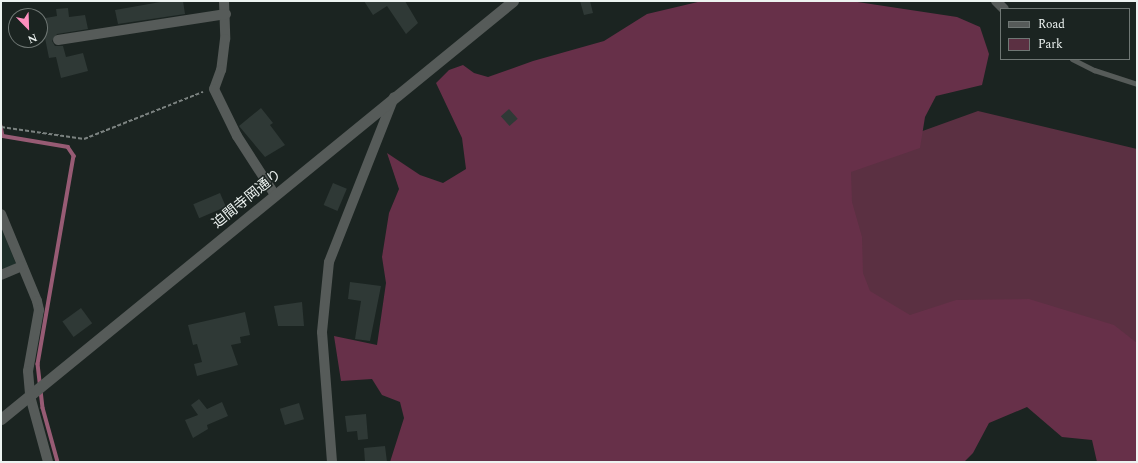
<!DOCTYPE html>
<meta charset="utf-8">
<style>
body{margin:0}
#map{position:relative;width:1138px;height:463px;overflow:hidden;background:#1b2421;font-family:Spectral,"Noto Sans JP",serif}
div>[style]{position:absolute}
.built>*{inset:0;background:#1e2f2a}
.green>*{inset:0;background:#5b3042}
.forest>*{inset:0;background:#673049}
.stream>*{height:3.5px;margin:-1.75px;padding:0 1.75px;transform-origin:1.75px;border-radius:1.75px;background:#975b74}
.building>*{inset:0;background:#2f3936;transform-origin:0 0}
.path>*{height:2px;margin-top:-1px;transform-origin:0;background:repeating-linear-gradient(90deg,#7b8280 0 4px,transparent 0 6px)}
.service>*{height:5px;margin:-2.5px;padding:0 2.5px;transform-origin:2.5px;border-radius:2.5px;background:#565b59}
.minor>*{height:10px;margin:-5px;padding:0 5px;transform-origin:5px;border-radius:5px;background:#565b59}
.tertiary>*{height:11px;margin:-5.5px;padding:0 5.5px;transform-origin:5.5px;border-radius:5.5px;background:#565b59}
span{translate:-50% -50%;white-space:nowrap;text-align:center;line-height:1.15;-webkit-text-stroke:3px #1b2421;paint-order:stroke}
.street-label{font-size:14px;color:#edf3f1}
.frame{position:absolute;inset:0;border:2px solid #edf3f1;pointer-events:none}
.legend{position:absolute;left:1000px;top:8px;width:130px;height:52px;box-sizing:border-box;background:#1b2421;border:1px solid #6f7774;margin:0;padding:5px 7px;list-style:none;font-size:12px;color:#edf3f1}
.legend li{display:flex;align-items:center;gap:8px;height:20px}
.legend b{width:20px;border:1px solid #6f7774}
.north{position:absolute;left:8px;top:8px;width:40px;height:40px;box-sizing:border-box;background:#1b2421;border:1px solid #6f7774;border-radius:50%;rotate:157deg;font-size:11px;font-weight:700;line-height:16px;text-align:center;color:#edf3f1}
.north::after{content:'';display:block;margin:auto;width:14px;height:18px;background:#fd8ebe;clip-path:polygon(50% 0,100% 100%,50% 72%,0 100%)}
</style>
<div id="map">
<div class="built">
<div style="clip-path:polygon(1px 227px,16px 264px,1px 270px)"></div>
</div>
<div class="green">
<div style="clip-path:polygon(978px 111px,1137px 149px,1137px 442px,1069px 386px,852px 393px,820px 168px)"></div>
</div>
<div class="forest">
<div style="clip-path:polygon(702px 1px,851px 1px,957px 17px,980px 27px,989px 54px,982px 85px,936px 96px,925px 117px,920px 148px,851px 172px,852px 202px,862px 237px,863px 273px,870px 291px,910px 315px,956px 300px,1029px 299px,1114px 325px,1137px 343px,1137px 462px,1097px 462px,1092px 440px,1062px 437px,1027px 407px,989px 423px,973px 453px,964px 462px,390px 462px,404px 418px,400px 402px,382px 395px,372px 379px,341px 381px,334px 336px,377px 345px,386px 283px,382px 257px,389px 213px,399px 189px,387px 153px,420px 175px,443px 183px,466px 169px,462px 138px,436px 83px,449px 70px,463px 65px,474px 73px,488px 77px,533px 61px,604px 41px,647px 14px)"></div>
</div>
<div class="stream">
<div style="left:1px;top:126px;width:10px;rotate:79deg"></div>
<div style="left:3px;top:136px;width:66px;rotate:9.6deg"></div>
<div style="left:68px;top:147px;width:11px;rotate:56deg"></div>
<div style="left:74px;top:156px;width:211px;rotate:99.8deg"></div>
<div style="left:38px;top:364px;width:44px;rotate:83.5deg"></div>
<div style="left:43px;top:408px;width:56px;rotate:74.5deg"></div>
</div>
<div class="building">
<div style="clip-path:polygon(166px 1px,183px 1px,185px 14px,118px 24px,115px 10px)"></div>
<div style="clip-path:polygon(364px 1px,405px 1px,418px 23px,406px 34px,387px 6px,373px 15px)"></div>
<div style="clip-path:polygon(580px 1px,590px 1px,593px 13px,584px 15px)"></div>
<div style="clip-path:polygon(68px 8px,69px 17px,85px 15px,88px 29px,57px 34px,52px 41px,55px 46px,63px 46px,66px 57px,83px 53px,88px 71px,61px 78px,56px 57px,49px 58px,45px 38px,40px 39px,40px 19px,57px 16px,56px 9px)"></div>
<div style="clip-path:polygon(261px 108px,273px 123px,270px 125px,285px 145px,265px 157px,239px 126px)"></div>
<div style="left:509px;top:109px;width:13px;height:11px;rotate:48deg"></div>
<div style="left:333px;top:183px;width:15px;height:24px;rotate:23deg"></div>
<div style="left:220px;top:193px;width:15px;height:29px;rotate:67deg"></div>
<div style="clip-path:polygon(350px 282px,381px 286px,370px 341px,355px 339px,361px 301px,348px 299px)"></div>
<div style="clip-path:polygon(302px 302px,304px 326px,278px 326px,274px 306px)"></div>
<div style="left:81px;top:308px;width:19px;height:23px;rotate:54deg"></div>
<div style="clip-path:polygon(245px 312px,250px 335px,240px 337px,241px 343px,231px 345px,238px 365px,197px 376px,194px 364px,202px 362px,197px 344px,193px 345px,188px 325px)"></div>
<div style="clip-path:polygon(199px 399px,207px 409px,222px 402px,228px 416px,207px 425px,208px 429px,193px 438px,185px 420px,198px 415px,191px 405px)"></div>
<div style="left:299px;top:403px;width:17px;height:20px;rotate:73deg"></div>
<div style="clip-path:polygon(366px 414px,368px 439px,358px 440px,357px 431px,347px 432px,345px 416px)"></div>
<div style="clip-path:polygon(385px 446px,387px 462px,365px 462px,364px 448px)"></div>
</div>
<div class="path">
<div style="left:1px;top:127px;width:84px;rotate:8.2deg"></div>
<div style="left:84px;top:139px;width:128px;rotate:-21.6deg"></div>
</div>
<div class="service">
<div style="left:1072px;top:59px;width:25px;rotate:27deg"></div>
<div style="left:1094px;top:70px;width:45px;rotate:18deg"></div>
</div>
<div class="minor">
<div style="left:224px;top:1px;width:38px;rotate:88deg"></div>
<div style="left:225px;top:39px;width:31px;rotate:97deg"></div>
<div style="left:221px;top:70px;width:20px;rotate:110deg"></div>
<div style="left:214px;top:89px;width:52px;rotate:63.9deg"></div>
<div style="left:237px;top:136px;width:70px;rotate:57.2deg"></div>
<div style="left:996px;top:1px;width:11px;rotate:45deg"></div>
<div style="left:58px;top:40px;width:170px;rotate:-8.8deg"></div>
<div style="left:1px;top:214px;width:94px;rotate:67.5deg"></div>
<div style="left:37px;top:301px;width:9px;rotate:77deg"></div>
<div style="left:39px;top:310px;width:62px;rotate:100.2deg"></div>
<div style="left:28px;top:371px;width:25px;rotate:85deg"></div>
<div style="left:30px;top:396px;width:68px;rotate:74.7deg"></div>
<div style="left:1px;top:275px;width:23px;rotate:-23deg"></div>
<div style="left:332px;top:462px;width:130px;rotate:-94.4deg"></div>
<div style="left:322px;top:332px;width:70px;rotate:-84.3deg"></div>
<div style="left:329px;top:262px;width:177px;rotate:-68.5deg"></div>
</div>
<div class="tertiary">
<div style="left:1px;top:419px;width:661px;rotate:-39.23deg"></div>
</div>
<div class="street-label">
<span style="left:247px;top:199px;rotate:-39deg">迫間寺岡通り</span>
</div>
<div class="frame"></div>
<ul class="legend">
<li><b style="height:5px;background:#565b59"></b>Road</li>
<li><b style="height:11px;background:#5b3042"></b>Park</li>
</ul>
<div class="north">N</div>
</div>
